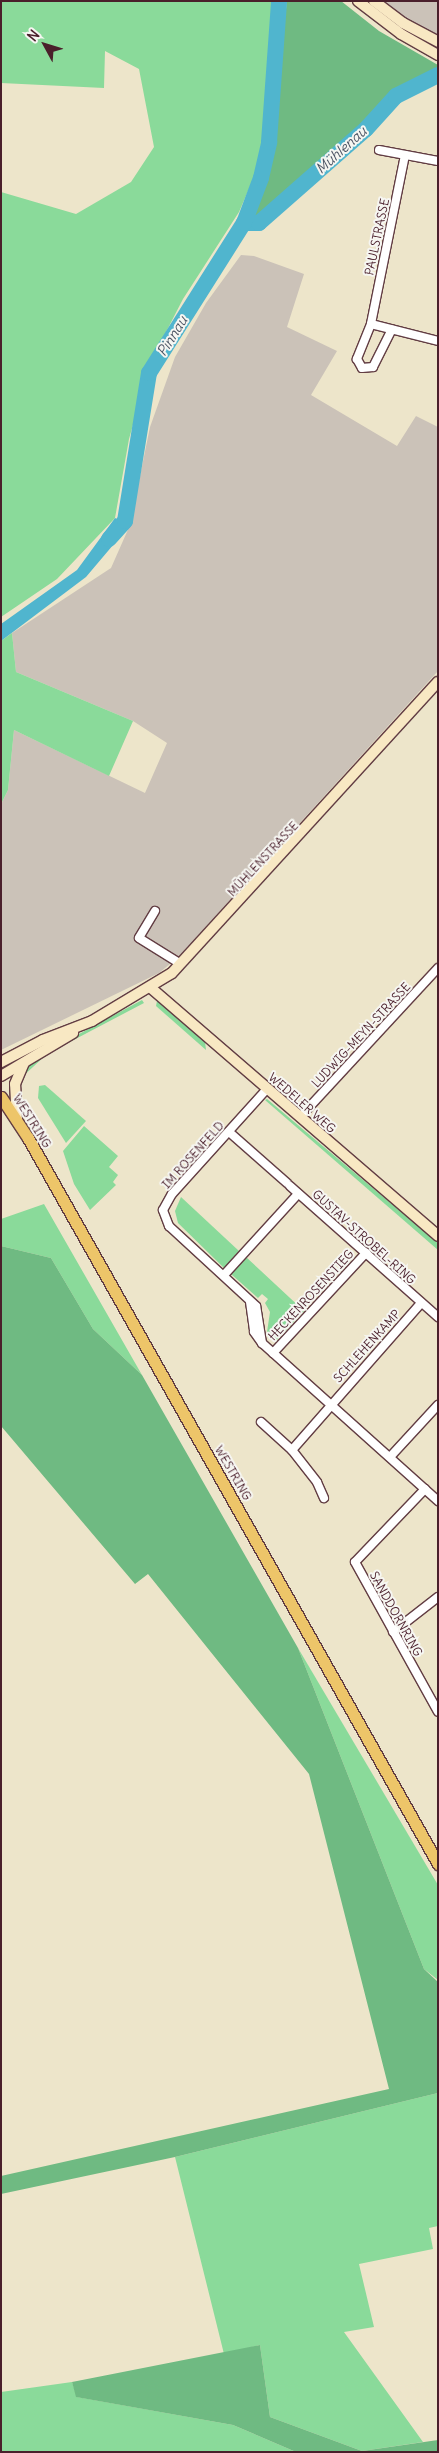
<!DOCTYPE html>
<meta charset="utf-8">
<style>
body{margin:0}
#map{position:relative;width:439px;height:2453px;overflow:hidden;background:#ede5ca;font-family:Delius,sans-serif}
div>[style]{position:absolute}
.industrial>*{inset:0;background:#cbc2b8}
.green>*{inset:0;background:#8ada9a}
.forest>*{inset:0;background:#6fba82}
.water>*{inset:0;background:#50b5ce}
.river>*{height:16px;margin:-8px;padding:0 8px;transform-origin:8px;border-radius:8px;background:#50b5ce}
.roads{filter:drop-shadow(1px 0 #623d43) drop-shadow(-1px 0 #623d43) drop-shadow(0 1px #623d43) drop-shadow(0 -1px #623d43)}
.street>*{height:8px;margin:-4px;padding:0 4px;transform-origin:4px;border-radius:4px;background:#fff}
.secondary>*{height:10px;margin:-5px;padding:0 5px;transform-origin:5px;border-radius:5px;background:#f8e8c3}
.primary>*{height:11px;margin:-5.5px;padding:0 5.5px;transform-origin:5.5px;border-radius:5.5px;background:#edc569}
span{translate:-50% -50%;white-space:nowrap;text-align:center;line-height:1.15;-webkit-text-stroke:4px #f6f6f2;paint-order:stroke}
.street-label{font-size:12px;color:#4a1f2b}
.water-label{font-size:14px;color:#4c5464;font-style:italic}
.frame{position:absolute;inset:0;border:2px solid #4a1f2b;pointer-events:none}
.north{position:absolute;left:20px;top:20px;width:50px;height:50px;-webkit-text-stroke:4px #f6f6f2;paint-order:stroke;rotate:309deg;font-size:14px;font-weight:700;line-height:20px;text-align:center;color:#4a1f2b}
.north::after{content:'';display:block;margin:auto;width:18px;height:22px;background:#4a1f2b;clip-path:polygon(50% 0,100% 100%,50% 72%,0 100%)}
</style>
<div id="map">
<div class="industrial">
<div style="clip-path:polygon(381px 1px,438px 1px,438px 36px,398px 14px)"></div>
<div style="clip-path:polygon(241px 255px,254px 256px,304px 274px,287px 327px,337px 351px,311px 395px,397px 446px,416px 416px,438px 427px,438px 671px,177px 958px,159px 973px,1px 1050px,1px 804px,8px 790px,14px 730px,145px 793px,167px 743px,133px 721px,16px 672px,12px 633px,111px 568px,130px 525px,150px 427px,175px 357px,206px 303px)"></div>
</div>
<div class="green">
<div style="clip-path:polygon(1px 1px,287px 1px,269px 142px,239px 212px,183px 299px,151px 361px,129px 439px,115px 518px,57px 579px,1px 617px,1px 192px,76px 214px,131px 182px,154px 147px,139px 69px,105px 51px,104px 88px,1px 83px)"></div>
<div style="clip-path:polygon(12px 633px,16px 672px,133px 721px,109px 776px,14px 730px,8px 790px,1px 804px,1px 641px)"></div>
<div style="clip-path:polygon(142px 1000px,144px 1003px,47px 1054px,20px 1079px,30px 1063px,55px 1047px)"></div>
<div style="clip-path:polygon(157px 1001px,205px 1042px,206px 1050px,156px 1006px)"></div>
<div style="clip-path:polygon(45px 1085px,86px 1121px,66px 1143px,38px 1098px,39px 1086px)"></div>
<div style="clip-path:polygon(267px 1099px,438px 1243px,438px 1250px,265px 1100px)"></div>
<div style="clip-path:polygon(84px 1126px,118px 1156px,109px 1167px,118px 1175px,113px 1182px,116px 1185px,90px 1210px,74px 1184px,63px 1151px)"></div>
<div style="clip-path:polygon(181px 1197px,239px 1251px,224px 1268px,178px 1223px,175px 1211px)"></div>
<div style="clip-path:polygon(44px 1204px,142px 1375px,93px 1329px,51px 1258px,1px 1246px,1px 1219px)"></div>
<div style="clip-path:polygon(246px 1257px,304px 1311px,275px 1342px,267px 1332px,270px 1312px,265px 1303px,268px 1299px,262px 1294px,258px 1298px,231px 1274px)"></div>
<div style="clip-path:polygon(298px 1648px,438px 1885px,438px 1980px,424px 1969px)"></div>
<div style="clip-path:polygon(438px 2093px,438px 2226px,429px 2228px,433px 2249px,359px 2264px,374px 2327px,344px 2332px,423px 2442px,362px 2451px,270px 2417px,260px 2345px,224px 2354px,175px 2157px)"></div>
<div style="clip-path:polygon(72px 2382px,77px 2397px,233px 2425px,296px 2452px,1px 2452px,1px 2392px)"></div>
</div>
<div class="forest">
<div style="clip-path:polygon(287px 1px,341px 1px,379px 31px,438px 65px,438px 75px,396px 96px,366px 129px,259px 223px,244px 223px,261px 178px,269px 142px)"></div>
<div style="clip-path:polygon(1px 1246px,51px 1258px,93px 1329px,142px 1375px,298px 1648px,424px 1969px,438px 1982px,438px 2093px,175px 2157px,1px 2194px,1px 2176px,389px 2089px,309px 1774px,148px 1574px,135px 1584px,1px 1426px)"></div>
<div style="clip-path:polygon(260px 2345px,270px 2417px,362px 2451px,438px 2440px,438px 2452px,296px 2452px,233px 2425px,76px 2397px,72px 2382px)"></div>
</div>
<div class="water">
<div style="clip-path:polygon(115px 518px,130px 525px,86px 577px,1px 641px,1px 624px,77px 570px)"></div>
</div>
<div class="river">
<div style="left:244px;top:223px;width:15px"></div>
<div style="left:259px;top:223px;width:142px;rotate:-41.3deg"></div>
<div style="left:366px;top:129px;width:45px;rotate:-47.7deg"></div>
<div style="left:396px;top:96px;width:47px;rotate:-26.6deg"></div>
<div style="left:109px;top:539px;width:24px;rotate:-48deg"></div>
<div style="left:125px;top:521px;width:150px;rotate:-80.8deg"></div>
<div style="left:149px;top:373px;width:178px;rotate:-57.7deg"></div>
<div style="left:244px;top:223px;width:48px;rotate:-69.3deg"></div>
<div style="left:261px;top:178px;width:37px;rotate:-77deg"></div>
<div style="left:269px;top:142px;width:141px;rotate:-85.9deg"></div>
</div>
<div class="roads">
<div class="street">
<div style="left:379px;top:150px;width:60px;rotate:10.6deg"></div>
<div style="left:405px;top:155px;width:172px;rotate:101.4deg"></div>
<div style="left:371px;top:324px;width:69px;rotate:14.2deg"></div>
<div style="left:371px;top:324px;width:38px;rotate:112deg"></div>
<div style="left:357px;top:359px;width:10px;rotate:61deg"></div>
<div style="left:362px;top:368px;width:11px;rotate:-5deg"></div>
<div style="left:373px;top:367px;width:42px;rotate:-63.4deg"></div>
<div style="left:155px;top:911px;width:31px;rotate:121deg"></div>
<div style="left:139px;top:938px;width:44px;rotate:31.9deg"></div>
<div style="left:300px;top:1117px;width:203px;rotate:-47.2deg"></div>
<div style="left:229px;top:1132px;width:77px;rotate:41.3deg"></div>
<div style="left:290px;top:1186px;width:198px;rotate:41.5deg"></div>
<div style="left:224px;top:1275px;width:110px;rotate:-47.6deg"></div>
<div style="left:250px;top:1302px;width:30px;rotate:82deg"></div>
<div style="left:254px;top:1332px;width:14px;rotate:54deg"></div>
<div style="left:262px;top:1343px;width:237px;rotate:41.9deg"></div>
<div style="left:262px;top:1343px;width:37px;rotate:-99deg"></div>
<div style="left:256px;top:1306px;width:118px;rotate:-137.4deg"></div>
<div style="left:169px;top:1226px;width:17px;rotate:-111deg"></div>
<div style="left:163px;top:1210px;width:18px;rotate:-61deg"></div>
<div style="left:172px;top:1194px;width:142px;rotate:-47.9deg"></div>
<div style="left:273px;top:1353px;width:137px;rotate:-47.1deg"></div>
<div style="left:261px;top:1422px;width:42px;rotate:42.1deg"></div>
<div style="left:390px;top:1457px;width:71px;rotate:-47.3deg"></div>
<div style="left:425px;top:1489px;width:101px;rotate:133.8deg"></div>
<div style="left:355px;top:1562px;width:171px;rotate:61deg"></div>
<div style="left:324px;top:1498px;width:17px;rotate:-114deg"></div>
<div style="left:317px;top:1482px;width:41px;rotate:-128deg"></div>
<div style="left:292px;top:1450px;width:196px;rotate:-48.7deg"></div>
<div style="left:393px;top:1632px;width:57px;rotate:-37.9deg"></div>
</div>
<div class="secondary">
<div style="left:358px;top:1px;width:54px;rotate:37.5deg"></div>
<div style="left:401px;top:34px;width:43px;rotate:29.6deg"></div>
<div style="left:374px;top:1px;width:36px;rotate:37deg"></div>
<div style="left:403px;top:23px;width:40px;rotate:28deg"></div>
<div style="left:151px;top:988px;width:379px;rotate:40.8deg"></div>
<div style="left:1px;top:1062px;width:47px;rotate:-27.6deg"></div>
<div style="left:43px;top:1040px;width:53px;rotate:-21.2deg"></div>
<div style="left:92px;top:1021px;width:93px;rotate:-31deg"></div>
<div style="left:172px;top:973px;width:394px;rotate:-47.6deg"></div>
<div style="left:1px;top:1076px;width:84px;rotate:-30.8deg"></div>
<div style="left:17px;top:1121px;width:37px;rotate:-93deg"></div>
<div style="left:15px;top:1084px;width:23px;rotate:-67deg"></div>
</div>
<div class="primary">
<div style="left:1px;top:1097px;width:49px;rotate:56.6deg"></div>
<div style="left:28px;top:1138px;width:834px;rotate:60.54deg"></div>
</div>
</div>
<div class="street-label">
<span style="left:377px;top:237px;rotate:-78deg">PAULSTRASSE</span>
<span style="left:263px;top:859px;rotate:-47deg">MÜHLENSTRASSE</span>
<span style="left:361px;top:1035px;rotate:-47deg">LUDWIG-MEYN-STRASSE</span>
<span style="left:302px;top:1103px;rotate:41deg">WEDELER WEG</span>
<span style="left:32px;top:1121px;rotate:58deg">WESTRING</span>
<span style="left:193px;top:1155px;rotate:-48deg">IM ROSENFELD</span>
<span style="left:364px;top:1237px;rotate:42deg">GUSTAV-STROBEL-RING</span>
<span style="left:311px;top:1295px;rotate:-47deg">HECKENROSENSTIEG</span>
<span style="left:367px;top:1346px;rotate:-48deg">SCHLEHENKAMP</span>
<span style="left:233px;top:1473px;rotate:60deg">WESTRING</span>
<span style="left:396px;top:1614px;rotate:61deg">SANDDORNRING</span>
</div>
<div class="water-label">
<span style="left:341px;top:150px;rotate:-42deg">Mühlenau</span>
<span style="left:172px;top:336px;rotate:-58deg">Pinnau</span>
</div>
<div class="frame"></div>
<div class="north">N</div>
</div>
